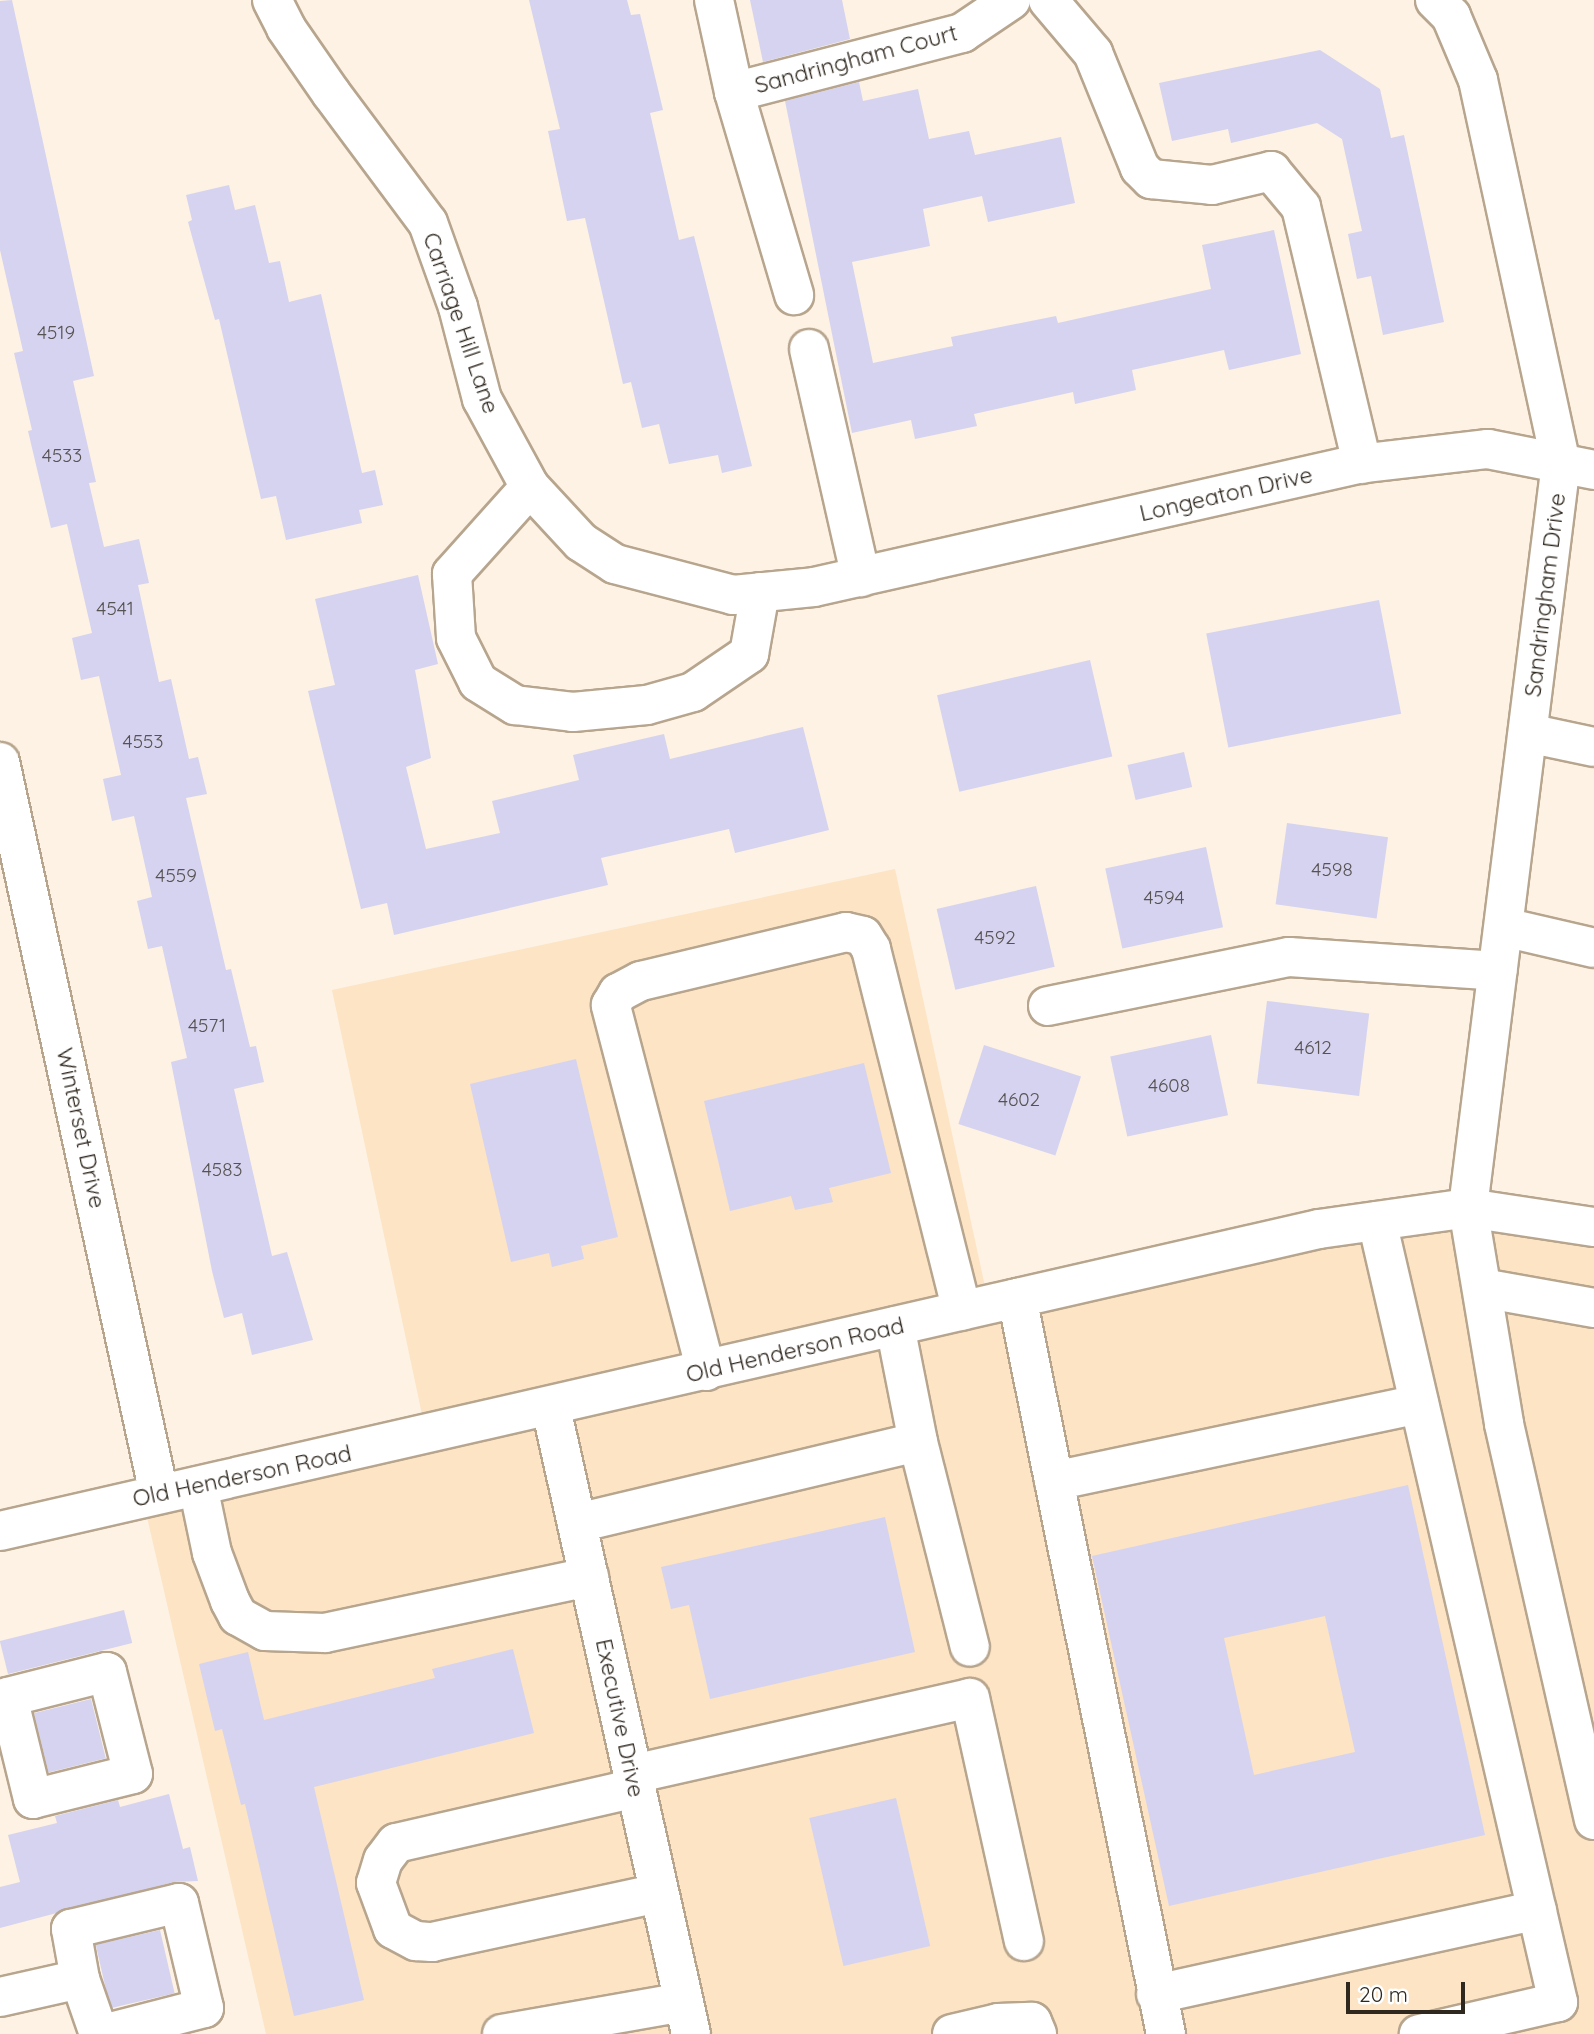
<!DOCTYPE html>
<style>
body{margin:0}
#map{position:relative;width:1594px;height:2034px;overflow:hidden;background:#fdf2e3;font-family:Quicksand,sans-serif}
div>[style]{position:absolute}
.built>*{inset:0;background:#fce4c5}
.building>*{inset:0;background:#d5d3ef;transform-origin:0 0}
.roads{filter:drop-shadow(2px 0 #b7a58e) drop-shadow(-2px 0 #b7a58e) drop-shadow(0 2px #b7a58e) drop-shadow(0 -2px #b7a58e)}
.minor>*{height:38px;margin:-19px;padding:0 19px;transform-origin:19px;border-radius:19px;background:#fff}
span{translate:-50% -50%;white-space:nowrap;text-align:center;line-height:1.15;-webkit-text-stroke:5px #fff;paint-order:stroke}
.number-label{font-size:19px;color:#585353}
.number-label span{-webkit-text-stroke-width:0}
.street-label{font-size:23px;color:#2f281f}
.scale{position:absolute;left:1346px;top:1982px;width:119px;height:32px;box-sizing:border-box;border:4px solid #2f281f;border-top:0;padding-left:9px;font-size:21px;line-height:24px;white-space:nowrap;color:#2f281f;-webkit-text-stroke:5px #fff;paint-order:stroke}
</style>
<div id="map">
<div class="built">
<div style="clip-path:polygon(895px 869px,990px 1310px,1420px 1221px,1594px 1236px,1594px 2034px,266px 2034px,144px 1504px,427px 1438px,332px 990px)"></div>
</div>
<div class="building">
<div style="clip-path:polygon(12px 0,94px 376px,73px 381px,96px 482px,89px 483px,104px 547px,139px 539px,149px 583px,138px 585px,159px 682px,171px 679px,189px 759px,198px 757px,207px 794px,186px 798px,226px 970px,231px 969px,250px 1047px,256px 1046px,264px 1082px,234px 1089px,272px 1256px,287px 1252px,313px 1340px,252px 1355px,242px 1313px,224px 1318px,212px 1271px,171px 1062px,187px 1058px,162px 946px,148px 949px,137px 901px,152px 897px,134px 816px,112px 821px,103px 779px,121px 775px,99px 676px,81px 680px,72px 638px,92px 633px,67px 524px,51px 528px,28px 431px,32px 430px,14px 353px,23px 351px,0 250px,0 1px)"></div>
<div style="clip-path:polygon(529px 0,627px 0,631px 15px,640px 14px,663px 110px,650px 113px,679px 240px,694px 236px,752px 466px,722px 473px,718px 455px,669px 464px,659px 424px,642px 428px,631px 382px,623px 384px,585px 218px,567px 221px,548px 131px,560px 129px)"></div>
<div style="clip-path:polygon(750px 0,842px 0,850px 39px,763px 62px)"></div>
<div style="clip-path:polygon(1320px 50px,1380px 89px,1391px 138px,1404px 135px,1444px 322px,1383px 335px,1371px 276px,1357px 279px,1348px 234px,1362px 231px,1342px 139px,1317px 123px,1231px 143px,1228px 129px,1172px 141px,1159px 83px)"></div>
<div style="clip-path:polygon(859px 82px,863px 101px,918px 89px,929px 139px,969px 131px,975px 155px,1061px 137px,1075px 203px,988px 222px,982px 196px,923px 209px,930px 246px,852px 262px,873px 363px,953px 346px,951px 337px,1056px 316px,1058px 323px,1211px 289px,1202px 245px,1274px 230px,1301px 354px,1229px 370px,1224px 350px,1132px 370px,1136px 390px,1075px 404px,1073px 392px,974px 414px,977px 426px,915px 439px,911px 420px,852px 433px,785px 101px)"></div>
<div style="clip-path:polygon(229px 185px,235px 210px,255px 205px,269px 263px,280px 261px,289px 302px,321px 294px,362px 473px,375px 470px,383px 505px,359px 510px,362px 523px,286px 540px,276px 496px,261px 499px,219px 319px,215px 320px,188px 222px,192px 220px,186px 195px)"></div>
<div style="clip-path:polygon(418px 575px,438px 664px,415px 670px,431px 758px,406px 767px,426px 849px,500px 833px,492px 801px,579px 780px,573px 755px,664px 734px,670px 759px,803px 727px,829px 830px,735px 853px,729px 829px,601px 858px,608px 885px,394px 935px,387px 903px,361px 909px,308px 691px,335px 685px,315px 599px)"></div>
<div style="left:1379px;top:600px;width:116px;height:176px;rotate:79deg"></div>
<div style="left:1090px;top:660px;width:99px;height:157px;rotate:77deg"></div>
<div style="left:1184px;top:752px;width:36px;height:58px;rotate:77deg"></div>
<div style="left:1287px;top:823px;width:102px;height:82px;rotate:8deg"></div>
<div style="left:1206px;top:847px;width:82px;height:103px;rotate:78deg"></div>
<div style="left:1036px;top:886px;width:83px;height:102px;rotate:77deg"></div>
<div style="left:1267px;top:1001px;width:103px;height:83px;rotate:7deg"></div>
<div style="left:1211px;top:1035px;width:82px;height:103px;rotate:78deg"></div>
<div style="left:984px;top:1045px;width:102px;height:83px;rotate:18deg"></div>
<div style="clip-path:polygon(576px 1059px,618px 1237px,581px 1246px,584px 1259px,552px 1267px,549px 1253px,511px 1262px,470px 1084px)"></div>
<div style="clip-path:polygon(864px 1063px,891px 1173px,829px 1188px,833px 1202px,795px 1210px,791px 1196px,730px 1211px,704px 1101px)"></div>
<div style="clip-path:polygon(evenodd,1408px 1485px,1485px 1835px,1169px 1906px,1092px 1556px,1408px 1485px,1325px 1616px,1355px 1752px,1254px 1775px,1224px 1638px,1325px 1616px)"></div>
<div style="clip-path:polygon(885px 1517px,915px 1652px,710px 1699px,689px 1605px,671px 1609px,661px 1567px)"></div>
<div style="left:124px;top:1610px;width:34px;height:128px;rotate:76deg"></div>
<div style="clip-path:polygon(513px 1649px,534px 1733px,314px 1787px,364px 2000px,294px 2016px,245px 1804px,241px 1805px,222px 1729px,215px 1731px,199px 1664px,248px 1652px,264px 1720px,435px 1678px,432px 1669px)"></div>
<div style="left:91px;top:1699px;width:61px;height:59px;rotate:76deg"></div>
<div style="clip-path:polygon(169px 1794px,183px 1849px,190px 1847px,198px 1881px,174px 1882px,0 1928px,0 1887px,20px 1882px,8px 1835px,57px 1823px,55px 1816px,118px 1800px,120px 1807px)"></div>
<div style="left:896px;top:1798px;width:152px;height:89px;rotate:77deg"></div>
<div style="left:160px;top:1930px;width:65px;height:66px;rotate:77deg"></div>
</div>
<div class="roads">
<div class="minor">
<div style="left:272px;top:0;width:31px;rotate:63deg"></div>
<div style="left:286px;top:28px;width:79px;rotate:55.3deg"></div>
<div style="left:331px;top:93px;width:162px;rotate:53.3deg"></div>
<div style="left:428px;top:223px;width:89px;rotate:70.3deg"></div>
<div style="left:458px;top:307px;width:95px;rotate:75.4deg"></div>
<div style="left:482px;top:399px;width:100px;rotate:61.4deg"></div>
<div style="left:530px;top:487px;width:75px;rotate:47.2deg"></div>
<div style="left:581px;top:542px;width:40px;rotate:32.9deg"></div>
<div style="left:615px;top:564px;width:122px;rotate:14.7deg"></div>
<div style="left:733px;top:595px;width:81px;rotate:-5.6deg"></div>
<div style="left:814px;top:587px;width:558px;rotate:-12.74deg"></div>
<div style="left:1358px;top:464px;width:131px;rotate:-6.6deg"></div>
<div style="left:1488px;top:449px;width:108px;rotate:11.2deg"></div>
<div style="left:714px;top:0;width:94px;rotate:77.7deg"></div>
<div style="left:734px;top:92px;width:212px;rotate:73.5deg"></div>
<div style="left:1048px;top:0;width:70px;rotate:49.7deg"></div>
<div style="left:1093px;top:53px;width:124px;rotate:67.8deg"></div>
<div style="left:1140px;top:168px;width:16px;rotate:45deg"></div>
<div style="left:1151px;top:179px;width:61px;rotate:5.6deg"></div>
<div style="left:1212px;top:185px;width:61px;rotate:-13.3deg"></div>
<div style="left:1271px;top:171px;width:47px;rotate:50.2deg"></div>
<div style="left:1301px;top:207px;width:264px;rotate:76.6deg"></div>
<div style="left:1435px;top:0;width:23px;rotate:45deg"></div>
<div style="left:1451px;top:16px;width:69px;rotate:67.1deg"></div>
<div style="left:1478px;top:80px;width:392px;rotate:77.8deg"></div>
<div style="left:1561px;top:463px;width:751px;rotate:97.12deg"></div>
<div style="left:1468px;top:1208px;width:219px;rotate:80.5deg"></div>
<div style="left:1504px;top:1424px;width:406px;rotate:77.2deg"></div>
<div style="left:734px;top:92px;width:236px;rotate:-14.5deg"></div>
<div style="left:962px;top:33px;width:59px;rotate:-34deg"></div>
<div style="left:809px;top:349px;width:234px;rotate:77.2deg"></div>
<div style="left:530px;top:487px;width:117px;rotate:131.9deg"></div>
<div style="left:452px;top:574px;width:64px;rotate:86.4deg"></div>
<div style="left:456px;top:638px;width:49px;rotate:63.4deg"></div>
<div style="left:478px;top:682px;width:44px;rotate:31.9deg"></div>
<div style="left:515px;top:705px;width:58px;rotate:6.9deg"></div>
<div style="left:573px;top:712px;width:74px;rotate:-5.4deg"></div>
<div style="left:647px;top:705px;width:48px;rotate:-15.8deg"></div>
<div style="left:693px;top:692px;width:68px;rotate:-34.2deg"></div>
<div style="left:749px;top:654px;width:63px;rotate:-79.9deg"></div>
<div style="left:1528px;top:733px;width:67px;rotate:12deg"></div>
<div style="left:0;top:762px;width:749px;rotate:77.74deg"></div>
<div style="left:1504px;top:927px;width:92px;rotate:13.1deg"></div>
<div style="left:1048px;top:1006px;width:246px;rotate:-11.5deg"></div>
<div style="left:1289px;top:957px;width:209px;rotate:3.8deg"></div>
<div style="left:1377px;top:1221px;width:802px;rotate:76.95deg"></div>
<div style="left:1558px;top:2002px;width:143px;rotate:167deg"></div>
<div style="left:1482px;top:1288px;width:114px;rotate:10.1deg"></div>
<div style="left:1017px;top:1298px;width:751px;rotate:78.56deg"></div>
<div style="left:706px;top:1371px;width:378px;rotate:-104.6deg"></div>
<div style="left:611px;top:1005px;width:14px;rotate:-60deg"></div>
<div style="left:618px;top:993px;width:26px;rotate:-28deg"></div>
<div style="left:641px;top:981px;width:211px;rotate:-13.4deg"></div>
<div style="left:846px;top:932px;width:17px;rotate:13deg"></div>
<div style="left:863px;top:936px;width:15px;rotate:58deg"></div>
<div style="left:871px;top:949px;width:373px;rotate:75.9deg"></div>
<div style="left:551px;top:1408px;width:641px;rotate:77.39deg"></div>
<div style="left:918px;top:1442px;width:211px;rotate:75.8deg"></div>
<div style="left:1054px;top:1481px;width:373px;rotate:-11.9deg"></div>
<div style="left:198px;top:1486px;width:68px;rotate:78.2deg"></div>
<div style="left:212px;top:1553px;width:51px;rotate:69.4deg"></div>
<div style="left:230px;top:1601px;width:17px;rotate:62deg"></div>
<div style="left:238px;top:1616px;width:31px;rotate:29deg"></div>
<div style="left:265px;top:1631px;width:60px;rotate:1.9deg"></div>
<div style="left:325px;top:1633px;width:270px;rotate:-12deg"></div>
<div style="left:577px;top:1523px;width:350px;rotate:-13.4deg"></div>
<div style="left:918px;top:1442px;width:118px;rotate:-101.2deg"></div>
<div style="left:0;top:1531px;width:1353px;rotate:-12.9deg"></div>
<div style="left:1319px;top:1229px;width:150px;rotate:-8deg"></div>
<div style="left:1468px;top:1208px;width:127px;rotate:8.6deg"></div>
<div style="left:107px;top:1672px;width:105px;rotate:75.7deg"></div>
<div style="left:133px;top:1774px;width:103px;rotate:166deg"></div>
<div style="left:33px;top:1799px;width:105px;rotate:-103.8deg"></div>
<div style="left:8px;top:1697px;width:102px;rotate:-14.2deg"></div>
<div style="left:633px;top:1774px;width:345px;rotate:-12.7deg"></div>
<div style="left:970px;top:1698px;width:249px;rotate:77.5deg"></div>
<div style="left:636px;top:1788px;width:246px;rotate:167.1deg"></div>
<div style="left:396px;top:1843px;width:21px;rotate:127deg"></div>
<div style="left:383px;top:1860px;width:24px;rotate:107deg"></div>
<div style="left:376px;top:1883px;width:49px;rotate:69.7deg"></div>
<div style="left:393px;top:1929px;width:26px;rotate:28deg"></div>
<div style="left:416px;top:1941px;width:16px;rotate:4deg"></div>
<div style="left:432px;top:1942px;width:232px;rotate:-12.2deg"></div>
<div style="left:1156px;top:1994px;width:390px;rotate:-12.4deg"></div>
<div style="left:0;top:1997px;width:82px;rotate:-12.7deg"></div>
<div style="left:99px;top:2034px;width:58px;rotate:-109.1deg"></div>
<div style="left:80px;top:1979px;width:51px;rotate:-100.2deg"></div>
<div style="left:71px;top:1929px;width:111px;rotate:-13.5deg"></div>
<div style="left:179px;top:1903px;width:108px;rotate:76.6deg"></div>
<div style="left:204px;top:2008px;width:104px;rotate:165.6deg"></div>
<div style="left:502px;top:2034px;width:184px;rotate:-10deg"></div>
<div style="left:952px;top:2034px;width:47px;rotate:-13.4deg"></div>
<div style="left:998px;top:2023px;width:34px;rotate:-2deg"></div>
<div style="left:1032px;top:2022px;width:13px;rotate:67deg"></div>
</div>
</div>
<div class="number-label">
<span style="left:56px;top:333px">4519</span>
<span style="left:62px;top:456px">4533</span>
<span style="left:115px;top:609px">4541</span>
<span style="left:143px;top:742px">4553</span>
<span style="left:1332px;top:870px">4598</span>
<span style="left:176px;top:876px">4559</span>
<span style="left:1164px;top:898px">4594</span>
<span style="left:995px;top:938px">4592</span>
<span style="left:207px;top:1026px">4571</span>
<span style="left:1313px;top:1048px">4612</span>
<span style="left:1169px;top:1086px">4608</span>
<span style="left:1019px;top:1100px">4602</span>
<span style="left:222px;top:1170px">4583</span>
</div>
<div class="street-label">
<span style="left:856px;top:59px;rotate:-15deg">Sandringham Court</span>
<span style="left:461px;top:323px;rotate:71deg">Carriage Hill Lane</span>
<span style="left:1226px;top:494px;rotate:-13deg">Longeaton Drive</span>
<span style="left:1545px;top:595px;rotate:-83deg">Sandringham Drive</span>
<span style="left:81px;top:1128px;rotate:78deg">Winterset Drive</span>
<span style="left:795px;top:1350px;rotate:-13deg">Old Henderson Road</span>
<span style="left:242px;top:1476px;rotate:-12deg">Old Henderson Road</span>
<span style="left:620px;top:1718px;rotate:78deg">Executive Drive</span>
</div>
<div class="scale">20 m</div>
</div>
